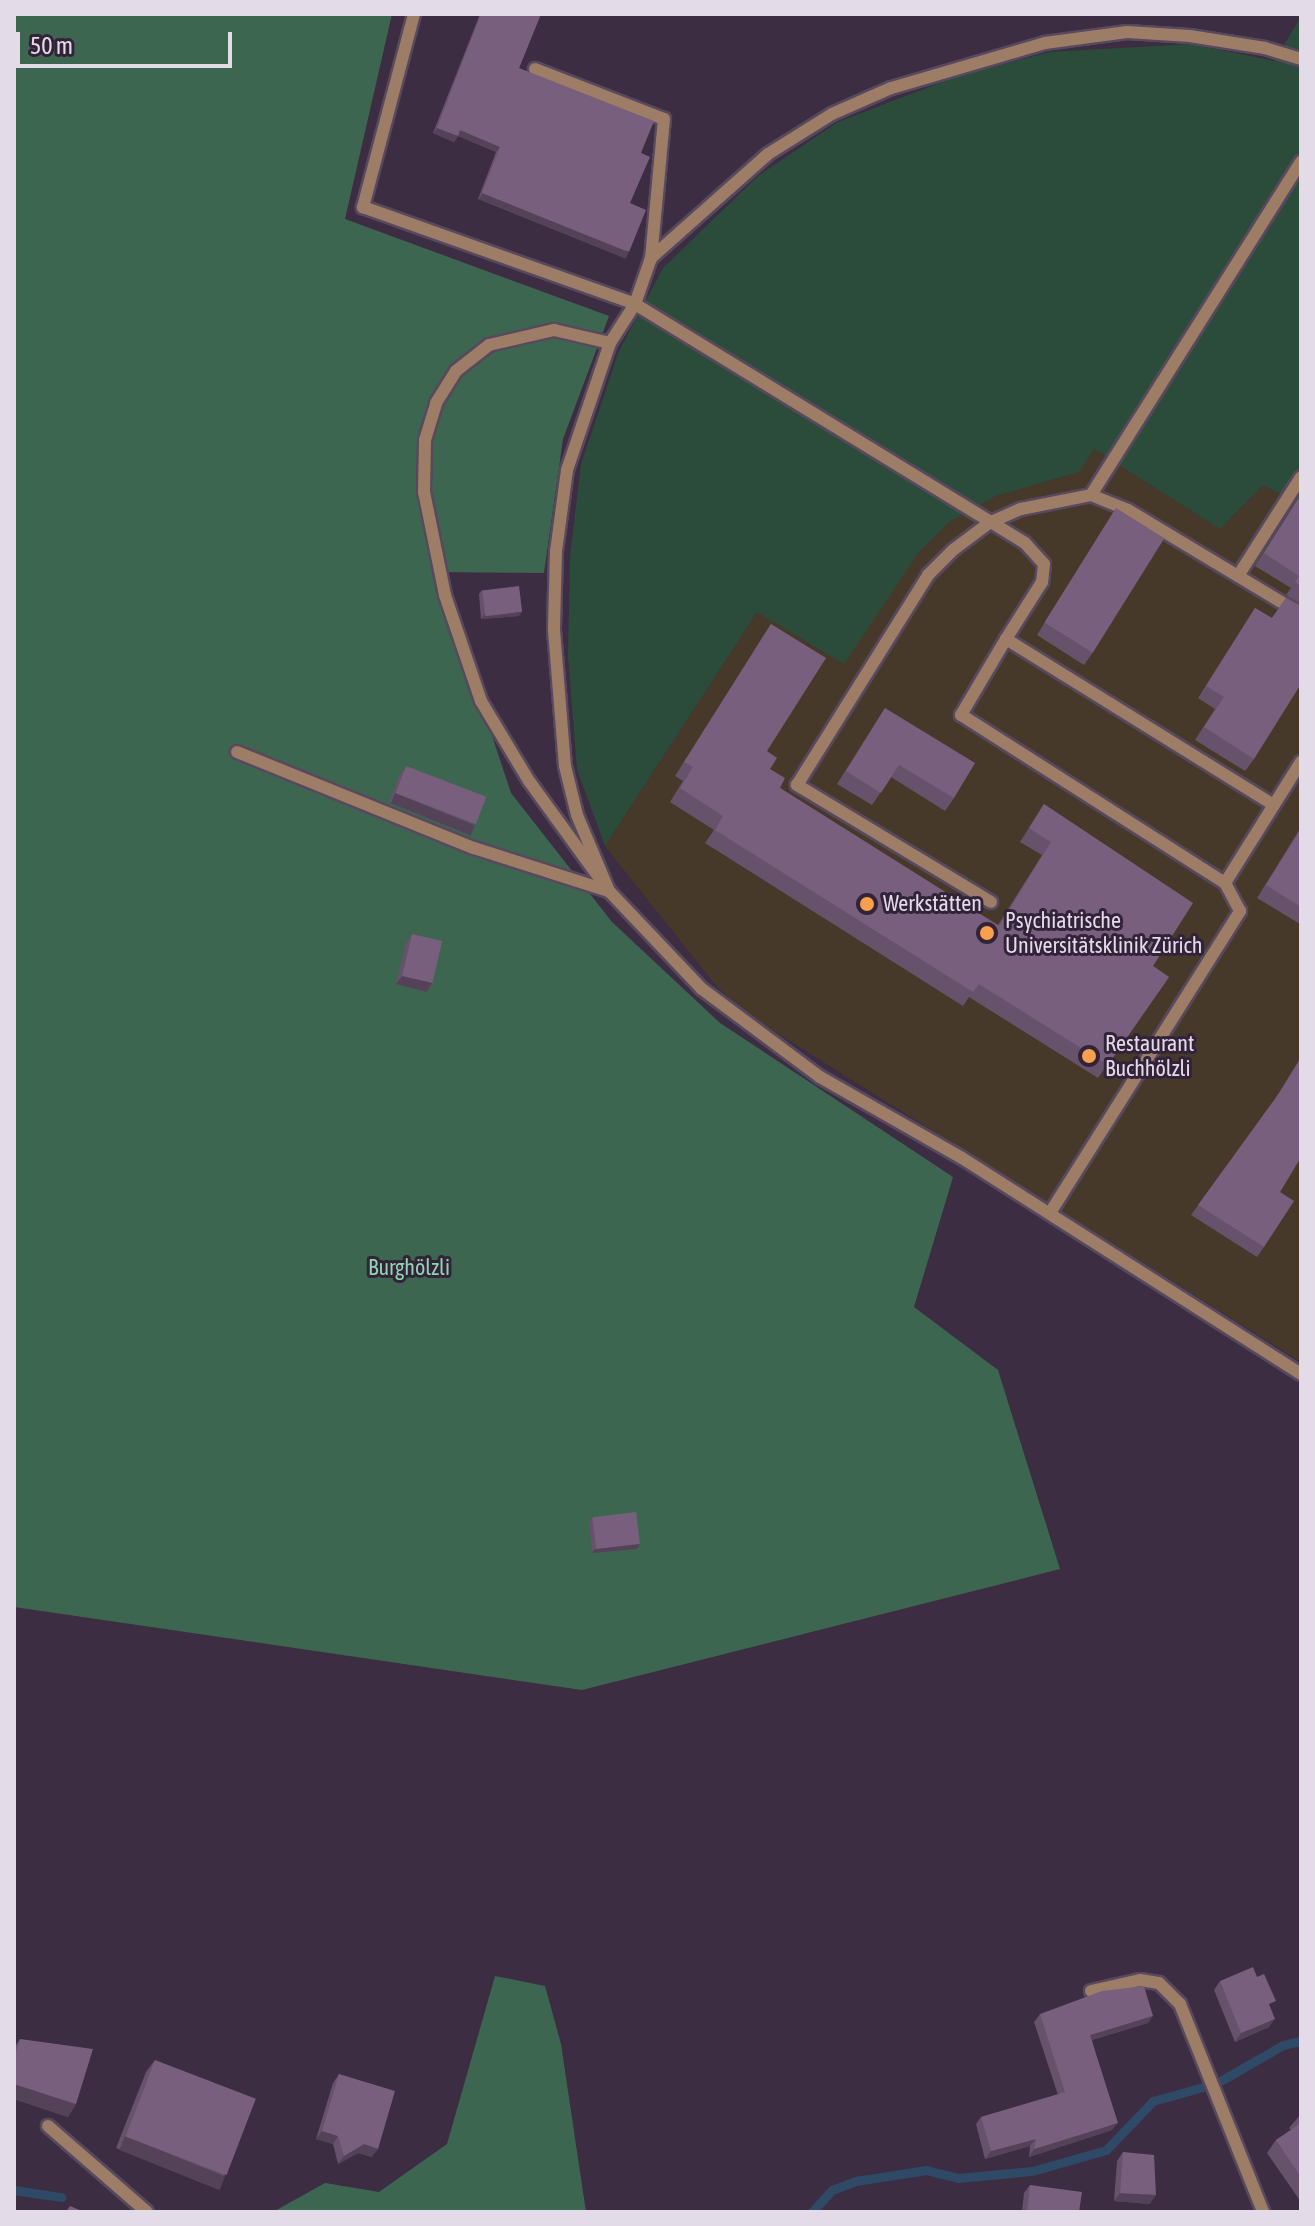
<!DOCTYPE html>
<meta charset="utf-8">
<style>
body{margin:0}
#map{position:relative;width:1315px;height:2226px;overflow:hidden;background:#3c2d43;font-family:"Asap Condensed",sans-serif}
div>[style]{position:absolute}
.medical>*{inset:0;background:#46392a}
.green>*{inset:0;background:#2c4c3b}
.forest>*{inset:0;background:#3d6650}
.stream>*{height:9px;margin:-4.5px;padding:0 4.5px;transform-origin:4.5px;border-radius:4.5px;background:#2f4a66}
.roads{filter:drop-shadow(2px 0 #57495e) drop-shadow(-2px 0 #57495e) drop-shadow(0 2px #57495e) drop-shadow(0 -2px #57495e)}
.service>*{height:12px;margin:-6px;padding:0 6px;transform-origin:6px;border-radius:6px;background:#9e7d66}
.wall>*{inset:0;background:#67526c}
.shaded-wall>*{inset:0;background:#544258;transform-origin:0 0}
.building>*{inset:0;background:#785f7e;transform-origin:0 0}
.dots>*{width:22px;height:22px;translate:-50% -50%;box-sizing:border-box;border:4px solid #322339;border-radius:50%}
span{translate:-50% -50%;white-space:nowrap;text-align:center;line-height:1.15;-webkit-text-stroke:6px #322339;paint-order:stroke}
.poi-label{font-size:22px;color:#e4dbe9}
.left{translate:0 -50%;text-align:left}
.park-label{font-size:22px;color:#8fd4af}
.frame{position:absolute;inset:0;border:16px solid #e4dbe9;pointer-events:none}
.scale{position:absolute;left:16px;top:32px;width:216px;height:36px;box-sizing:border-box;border:4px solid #e4dbe9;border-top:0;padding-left:10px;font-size:24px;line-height:28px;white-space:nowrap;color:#e4dbe9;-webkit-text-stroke:6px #322339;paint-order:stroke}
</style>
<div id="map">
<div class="medical">
<div style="clip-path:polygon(1094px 449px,1220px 529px,1263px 485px,1301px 506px,1301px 1362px,750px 1016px,718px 988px,605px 846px,757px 612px,918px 553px,949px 522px,996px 496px,1079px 472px)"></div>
</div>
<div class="green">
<div style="clip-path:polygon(1301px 17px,1301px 506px,1263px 485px,1220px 529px,1094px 449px,1079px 472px,996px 496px,949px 522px,918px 553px,844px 664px,757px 612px,605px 846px,577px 769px,568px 656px,570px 557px,581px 464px,619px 351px,663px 268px,758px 176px,838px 122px,958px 76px,1050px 52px,1191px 44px,1274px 61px)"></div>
</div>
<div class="forest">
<div style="clip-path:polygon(14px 14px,392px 14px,345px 219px,609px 316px,563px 439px,544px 573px,438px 572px,511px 793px,612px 922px,720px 1023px,953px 1177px,914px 1307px,998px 1370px,1060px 1569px,582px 1690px,14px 1607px)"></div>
<div style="clip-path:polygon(495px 1976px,545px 1986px,561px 2044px,586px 2212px,273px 2212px,325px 2183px,379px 2192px,447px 2144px)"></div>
</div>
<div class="stream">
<div style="left:1222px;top:2080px;width:70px;rotate:-29.8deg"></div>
<div style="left:1283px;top:2045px;width:18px;rotate:-13deg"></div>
<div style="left:14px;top:2190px;width:48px;rotate:8.5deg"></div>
<div style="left:812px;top:2212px;width:30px;rotate:-48deg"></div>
<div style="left:832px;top:2190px;width:26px;rotate:-21deg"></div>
<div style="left:856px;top:2181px;width:71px;rotate:-8.9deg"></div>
<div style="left:926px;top:2170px;width:33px;rotate:14deg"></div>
<div style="left:958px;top:2178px;width:74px;rotate:-5.4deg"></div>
<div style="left:1032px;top:2171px;width:77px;rotate:-15.8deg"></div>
<div style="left:1106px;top:2150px;width:68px;rotate:-46.2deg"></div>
<div style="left:1153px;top:2101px;width:52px;rotate:-15.6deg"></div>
</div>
<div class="roads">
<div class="service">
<div style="left:414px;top:14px;width:200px;rotate:104.8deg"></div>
<div style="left:363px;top:207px;width:289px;rotate:19.6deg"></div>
<div style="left:635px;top:304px;width:457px;rotate:31.5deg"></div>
<div style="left:1025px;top:543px;width:28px;rotate:48deg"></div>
<div style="left:1044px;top:564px;width:18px;rotate:96deg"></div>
<div style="left:1042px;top:582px;width:67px;rotate:122.3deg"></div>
<div style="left:1301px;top:59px;width:38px;rotate:-163deg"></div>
<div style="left:1265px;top:48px;width:76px;rotate:-170.9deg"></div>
<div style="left:1190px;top:36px;width:63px;rotate:-176.4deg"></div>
<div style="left:1127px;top:32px;width:83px;rotate:172.4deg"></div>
<div style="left:1045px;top:43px;width:160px;rotate:163.7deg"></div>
<div style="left:891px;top:88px;width:64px;rotate:156.2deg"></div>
<div style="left:832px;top:114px;width:75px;rotate:148deg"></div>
<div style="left:768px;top:154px;width:157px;rotate:138.4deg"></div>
<div style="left:651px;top:258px;width:49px;rotate:109.2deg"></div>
<div style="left:635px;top:304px;width:46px;rotate:122.7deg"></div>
<div style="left:610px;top:343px;width:134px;rotate:108.7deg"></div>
<div style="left:567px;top:470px;width:82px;rotate:97.7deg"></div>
<div style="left:556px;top:551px;width:79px;rotate:91.5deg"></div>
<div style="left:554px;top:630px;width:136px;rotate:85.4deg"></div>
<div style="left:565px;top:766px;width:50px;rotate:76.2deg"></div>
<div style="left:577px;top:815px;width:82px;rotate:67.2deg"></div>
<div style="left:609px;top:891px;width:135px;rotate:46.5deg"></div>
<div style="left:702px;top:989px;width:147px;rotate:36.7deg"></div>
<div style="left:820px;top:1077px;width:163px;rotate:29.7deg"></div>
<div style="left:962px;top:1158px;width:402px;rotate:32.5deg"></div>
<div style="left:535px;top:69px;width:138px;rotate:21.2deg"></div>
<div style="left:664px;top:119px;width:140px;rotate:95.3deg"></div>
<div style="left:1091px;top:495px;width:394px;rotate:-57.8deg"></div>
<div style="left:1238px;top:576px;width:117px;rotate:-57.5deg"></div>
<div style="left:237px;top:752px;width:256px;rotate:22.1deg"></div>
<div style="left:474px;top:848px;width:142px;rotate:17.7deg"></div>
<div style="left:598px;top:876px;width:117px;rotate:-126deg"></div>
<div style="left:529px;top:781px;width:93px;rotate:-121deg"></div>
<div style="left:481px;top:701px;width:112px;rotate:-108.8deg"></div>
<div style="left:445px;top:595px;width:105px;rotate:-101.5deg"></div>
<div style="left:424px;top:492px;width:52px;rotate:-88.9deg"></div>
<div style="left:425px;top:440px;width:39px;rotate:-73deg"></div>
<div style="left:436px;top:403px;width:38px;rotate:-58deg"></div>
<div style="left:456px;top:371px;width:42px;rotate:-38.2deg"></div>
<div style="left:489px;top:345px;width:67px;rotate:-13deg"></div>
<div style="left:554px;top:330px;width:57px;rotate:13.1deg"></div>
<div style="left:1225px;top:883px;width:313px;rotate:-147.5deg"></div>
<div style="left:961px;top:715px;width:88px;rotate:-59.4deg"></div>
<div style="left:1006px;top:639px;width:315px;rotate:31.8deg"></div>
<div style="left:991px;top:902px;width:227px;rotate:-148.9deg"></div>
<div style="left:797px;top:785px;width:248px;rotate:-58deg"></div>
<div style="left:928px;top:575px;width:35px;rotate:-45deg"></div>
<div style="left:953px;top:550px;width:45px;rotate:-36.9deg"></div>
<div style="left:989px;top:523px;width:35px;rotate:-24deg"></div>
<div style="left:1021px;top:509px;width:71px;rotate:-11.3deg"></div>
<div style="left:1091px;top:495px;width:40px;rotate:22deg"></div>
<div style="left:1128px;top:510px;width:202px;rotate:31deg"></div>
<div style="left:1050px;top:1213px;width:357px;rotate:-57.8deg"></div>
<div style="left:1240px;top:911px;width:32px;rotate:-118deg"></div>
<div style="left:1225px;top:883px;width:143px;rotate:-57.9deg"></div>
<div style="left:1091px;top:1991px;width:50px;rotate:-12.7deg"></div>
<div style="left:1140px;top:1980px;width:19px;rotate:9deg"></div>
<div style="left:1159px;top:1983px;width:30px;rotate:45deg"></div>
<div style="left:1180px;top:2004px;width:224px;rotate:68.2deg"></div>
<div style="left:48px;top:2126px;width:131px;rotate:41deg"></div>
</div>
</div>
<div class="wall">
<div style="clip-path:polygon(480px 14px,541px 14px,519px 68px,641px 153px,630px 203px,625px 258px,478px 199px,496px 152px,458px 136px,454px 142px,433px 133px)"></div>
<div style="clip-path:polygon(1298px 499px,1301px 501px,1301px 604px,1286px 595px,1291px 588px,1255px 566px)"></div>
<div style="clip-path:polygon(1116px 508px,1093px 652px,1084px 665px,1037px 635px)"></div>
<div style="clip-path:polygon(482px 590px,519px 616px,481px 619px,479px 594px)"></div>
<div style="clip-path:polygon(1286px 598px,1254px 759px,1245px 771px,1195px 740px,1215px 709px,1198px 698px,1255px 608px,1272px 618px)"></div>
<div style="clip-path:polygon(771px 624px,767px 751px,770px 769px,780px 788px,998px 925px,1042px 855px,1020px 842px,1044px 804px,1153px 966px,1169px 977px,1098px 1078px,969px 997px,963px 1006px,705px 843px,714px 830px,670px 802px,683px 781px,675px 776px)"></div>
<div style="clip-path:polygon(885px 708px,954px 798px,945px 811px,891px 777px,872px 805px,837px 784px)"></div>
<div style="clip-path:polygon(406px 766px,475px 825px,469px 834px,389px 802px,400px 774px)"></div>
<div style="clip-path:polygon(1301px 827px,1301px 923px,1300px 924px,1257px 898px)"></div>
<div style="clip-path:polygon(412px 934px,432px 983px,427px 992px,396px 984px,406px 943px)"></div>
<div style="clip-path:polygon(1301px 1057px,1301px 1157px,1280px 1192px,1264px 1247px,1257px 1257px,1191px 1215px,1275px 1099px)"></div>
<div style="clip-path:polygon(592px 1517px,640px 1544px,637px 1549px,592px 1553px,589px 1521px)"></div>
<div style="clip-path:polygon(1220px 1981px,1271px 2009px,1269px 2027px,1235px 2042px,1214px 1990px)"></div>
<div style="clip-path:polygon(1040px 2014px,1148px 2023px,1092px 2040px,1112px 2130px,1029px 2157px,1030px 2146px,985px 2159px,976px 2124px,981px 2117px,1058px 2095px,1034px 2022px)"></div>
<div style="clip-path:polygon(20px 2039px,76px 2104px,68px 2117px,14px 2099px,14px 2048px)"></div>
<div style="clip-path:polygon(155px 2060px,225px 2176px,216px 2188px,116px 2148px,146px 2072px)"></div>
<div style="clip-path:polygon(339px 2074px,372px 2157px,358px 2153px,338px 2164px,333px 2144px,316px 2139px,333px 2083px)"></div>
<div style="clip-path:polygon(1301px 2114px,1301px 2202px,1267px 2153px,1276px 2140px,1291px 2130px,1289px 2128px)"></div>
<div style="clip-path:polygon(1123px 2152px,1150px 2204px,1114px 2201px,1117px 2161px)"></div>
<div style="clip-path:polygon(1030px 2185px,1079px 2212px,1022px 2212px,1024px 2193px)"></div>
</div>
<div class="shaded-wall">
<div style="clip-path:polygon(793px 14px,815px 14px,814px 16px)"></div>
<div style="clip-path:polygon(437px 128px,460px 130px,500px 147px,496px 152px,458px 136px,454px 142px,433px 133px)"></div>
<div style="left:482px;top:193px;width:158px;height:7px;rotate:22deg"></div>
<div style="clip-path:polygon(522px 612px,519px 616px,481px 619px,484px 615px)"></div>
<div style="left:395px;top:793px;width:86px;height:11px;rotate:22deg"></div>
<div style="clip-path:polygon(402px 976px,432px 983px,427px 992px,396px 984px)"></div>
<div style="clip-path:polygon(640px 1544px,637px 1549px,592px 1553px,595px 1549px)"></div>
<div style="clip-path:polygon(1153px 2016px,1148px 2023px,1084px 2042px,1090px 2035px)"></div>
<div style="clip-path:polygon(1275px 2019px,1269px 2027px,1235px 2042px,1241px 2033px)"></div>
<div style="clip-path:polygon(14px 2084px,76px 2104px,68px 2117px,14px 2099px)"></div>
<div style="clip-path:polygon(1118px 2123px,1112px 2130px,1029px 2157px,1034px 2149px)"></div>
<div style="clip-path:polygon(322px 2131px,338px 2136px,333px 2144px,316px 2139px)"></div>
<div style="left:125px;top:2136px;width:108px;height:15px;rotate:22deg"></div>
<div style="clip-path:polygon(1036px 2139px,1030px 2146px,985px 2159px,991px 2151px)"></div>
<div style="clip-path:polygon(364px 2144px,378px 2149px,372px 2157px,358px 2153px,338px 2164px,344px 2156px)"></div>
<div style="clip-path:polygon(1120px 2193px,1156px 2195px,1150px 2204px,1114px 2201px)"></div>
</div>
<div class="building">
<div style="clip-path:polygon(481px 14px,541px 14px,519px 68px,654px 121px,641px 153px,650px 157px,630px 203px,646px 210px,629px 252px,482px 193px,500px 147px,460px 130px,458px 136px,437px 128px)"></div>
<div style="clip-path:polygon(1298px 499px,1301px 501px,1301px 586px,1295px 582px,1299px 576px,1264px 553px)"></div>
<div style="left:1116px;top:508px;width:57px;height:135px;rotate:32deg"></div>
<div style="left:519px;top:586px;width:26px;height:37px;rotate:83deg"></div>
<div style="clip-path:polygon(1286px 598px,1301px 606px,1301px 684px,1254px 759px,1204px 727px,1224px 697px,1206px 686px,1255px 608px,1272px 618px)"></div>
<div style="clip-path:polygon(771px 624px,826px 658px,767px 751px,777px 758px,770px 769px,785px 778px,780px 788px,999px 926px,1051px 842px,1029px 828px,1044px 804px,1193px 903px,1153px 966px,1169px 977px,1108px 1065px,979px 984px,973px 992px,715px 830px,723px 816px,680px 788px,693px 767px,684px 762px)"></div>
<div style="clip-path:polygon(885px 708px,975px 763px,954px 798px,899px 765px,881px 793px,846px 771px)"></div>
<div style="left:406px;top:766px;width:86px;height:29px;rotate:21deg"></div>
<div style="clip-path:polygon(1301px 829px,1301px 907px,1266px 885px)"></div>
<div style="left:412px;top:934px;width:31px;height:43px;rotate:13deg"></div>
<div style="clip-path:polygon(1301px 1058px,1301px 1157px,1280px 1192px,1294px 1201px,1264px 1247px,1198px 1205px,1280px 1092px)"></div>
<div style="left:636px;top:1512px;width:32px;height:44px;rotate:83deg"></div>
<div style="clip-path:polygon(1253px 1967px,1257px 1977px,1264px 1974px,1276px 2001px,1269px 2004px,1275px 2019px,1241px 2033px,1220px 1981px)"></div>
<div style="clip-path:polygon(1144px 1986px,1153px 2016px,1090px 2035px,1118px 2123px,1034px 2149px,1036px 2139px,991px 2151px,981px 2117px,1065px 2092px,1040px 2014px,1102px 1991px)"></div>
<div style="clip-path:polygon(20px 2039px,93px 2049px,76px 2104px,14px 2084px,14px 2059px)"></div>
<div style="left:155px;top:2060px;width:108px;height:82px;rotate:21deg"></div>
<div style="clip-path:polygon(339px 2074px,395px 2091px,378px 2149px,364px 2144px,344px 2156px,338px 2136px,322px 2131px)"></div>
<div style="clip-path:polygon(1301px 2123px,1301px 2177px,1276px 2140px)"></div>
<div style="clip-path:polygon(1123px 2152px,1154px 2155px,1156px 2195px,1120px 2193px)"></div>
<div style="clip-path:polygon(1030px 2185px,1082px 2192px,1079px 2212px,1027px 2212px)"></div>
<div style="clip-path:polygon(70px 2206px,84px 2212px,66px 2212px)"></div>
</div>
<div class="dots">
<div style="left:867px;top:904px;background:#fa9f4e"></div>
<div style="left:987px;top:933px;background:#fa9f4e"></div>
<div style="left:1089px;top:1056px;background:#fa9f4e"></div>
</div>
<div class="poi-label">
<span class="left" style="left:883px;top:904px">Werkstätten</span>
<span class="left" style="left:1005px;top:933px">Psychiatrische<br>Universitätsklinik Zürich</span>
<span class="left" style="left:1105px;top:1056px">Restaurant<br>Buchhölzli</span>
</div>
<div class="park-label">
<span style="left:409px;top:1268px">Burghölzli</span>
</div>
<div class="frame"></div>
<div class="scale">50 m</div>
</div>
